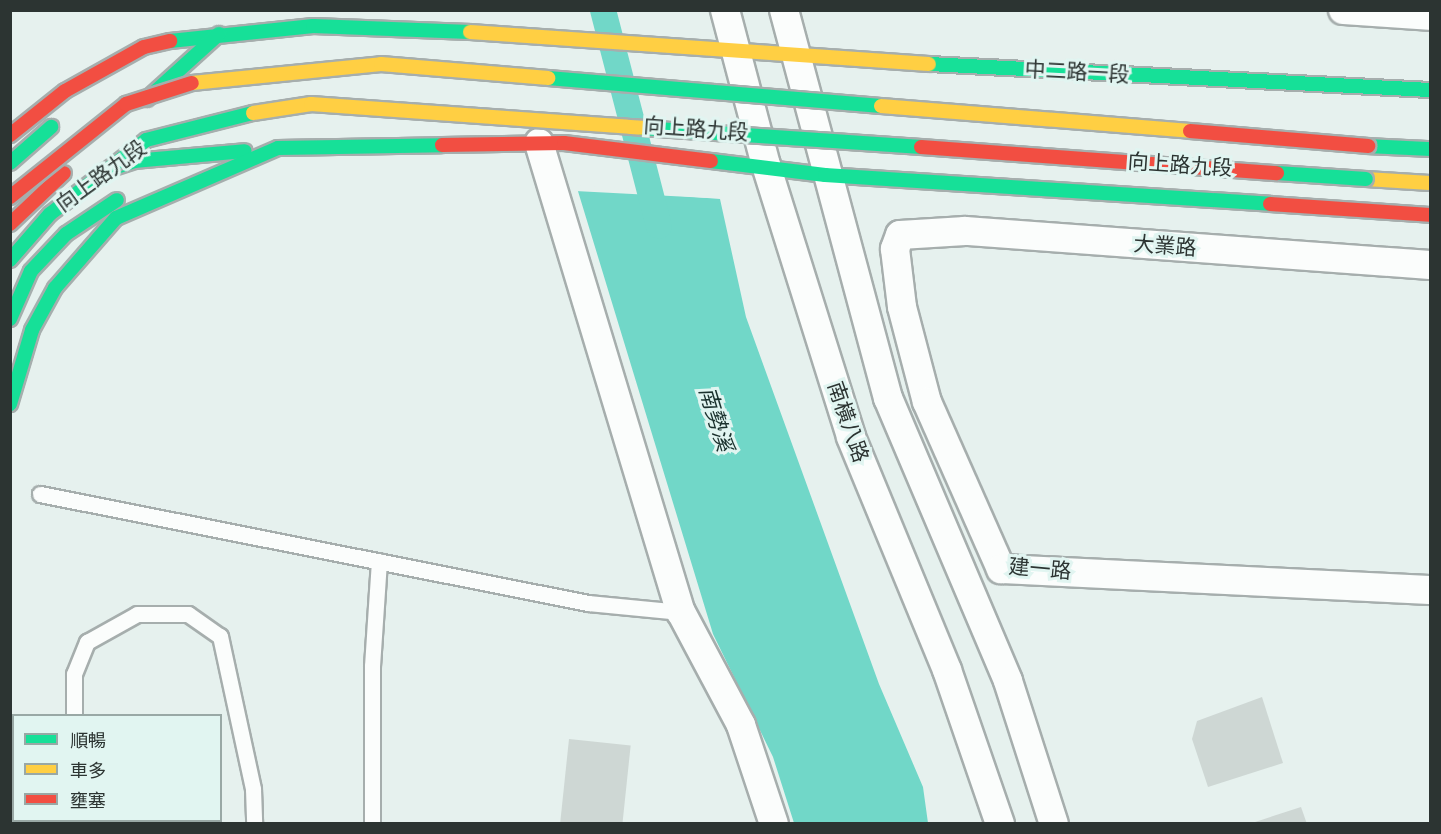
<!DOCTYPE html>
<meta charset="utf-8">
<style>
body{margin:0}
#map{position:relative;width:1441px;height:834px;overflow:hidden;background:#e6f1ee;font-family:"PT Sans","Noto Sans TC",sans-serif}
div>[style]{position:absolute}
.water>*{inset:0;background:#71d7c8}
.pier>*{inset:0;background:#e6f1ee}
.canal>*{height:26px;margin:-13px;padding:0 13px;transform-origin:13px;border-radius:13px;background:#71d7c8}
.building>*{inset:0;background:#ced7d4;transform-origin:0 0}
.roads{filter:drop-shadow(2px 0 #a6aead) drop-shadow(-2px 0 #a6aead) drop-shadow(0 2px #a6aead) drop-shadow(0 -2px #a6aead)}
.lane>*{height:15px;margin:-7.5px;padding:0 7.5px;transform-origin:7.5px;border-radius:7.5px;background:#fbfdfc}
.street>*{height:28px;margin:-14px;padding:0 14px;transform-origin:14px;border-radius:14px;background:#fbfdfc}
.fast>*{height:14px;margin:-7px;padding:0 7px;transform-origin:7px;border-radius:7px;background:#16e098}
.slow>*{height:14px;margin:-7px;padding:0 7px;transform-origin:7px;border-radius:7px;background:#ffcf43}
.jam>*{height:14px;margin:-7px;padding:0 7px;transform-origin:7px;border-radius:7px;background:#f24e42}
.bridges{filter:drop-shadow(2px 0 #a6aead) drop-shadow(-2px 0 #a6aead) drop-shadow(0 2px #a6aead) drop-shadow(0 -2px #a6aead)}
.fast-bridge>*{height:14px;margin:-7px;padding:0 7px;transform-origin:7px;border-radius:7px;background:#16e098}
.slow-bridge>*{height:14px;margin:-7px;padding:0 7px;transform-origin:7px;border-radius:7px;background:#ffcf43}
.jam-bridge>*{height:14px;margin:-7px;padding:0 7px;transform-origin:7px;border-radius:7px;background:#f24e42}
span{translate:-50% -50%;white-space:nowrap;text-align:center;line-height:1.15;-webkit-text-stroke:6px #e1f5f1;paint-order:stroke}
.street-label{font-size:21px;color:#2c3432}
.water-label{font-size:22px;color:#1a312d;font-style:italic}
.frame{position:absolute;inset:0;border:12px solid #2c3432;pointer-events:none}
.legend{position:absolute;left:12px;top:714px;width:210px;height:108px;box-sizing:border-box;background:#e1f5f1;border:2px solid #99a8a5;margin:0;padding:8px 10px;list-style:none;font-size:18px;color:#2c3432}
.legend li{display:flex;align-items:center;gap:12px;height:30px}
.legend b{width:30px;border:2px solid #99a8a5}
</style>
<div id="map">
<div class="water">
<div style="clip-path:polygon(577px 188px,720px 199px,746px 317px,879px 684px,923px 787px,928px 823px,794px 823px,773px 757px,713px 634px)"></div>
</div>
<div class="pier">
<div style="clip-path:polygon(577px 185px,708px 195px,709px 198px,575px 191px)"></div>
</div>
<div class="canal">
<div style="left:603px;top:10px;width:223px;rotate:75.5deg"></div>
</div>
<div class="building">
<div style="clip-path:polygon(1262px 697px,1283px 763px,1208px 787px,1192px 739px,1197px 721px)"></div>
<div style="left:569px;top:739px;width:62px;height:85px;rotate:6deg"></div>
<div style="clip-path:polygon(1301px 807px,1307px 824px,1252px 824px,1252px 823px)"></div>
</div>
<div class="roads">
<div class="lane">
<div style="left:40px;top:494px;width:559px;rotate:11.25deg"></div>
<div style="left:588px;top:603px;width:93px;rotate:5.5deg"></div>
<div style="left:74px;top:716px;width:42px;rotate:-90deg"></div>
<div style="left:74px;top:674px;width:35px;rotate:-68deg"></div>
<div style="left:87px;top:642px;width:57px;rotate:-29.2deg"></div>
<div style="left:137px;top:614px;width:51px"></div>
<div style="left:188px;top:614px;width:39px;rotate:35deg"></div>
<div style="left:220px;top:636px;width:157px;rotate:77.8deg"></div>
<div style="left:253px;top:789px;width:35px;rotate:88deg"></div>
<div style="left:84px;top:820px;width:4px;rotate:76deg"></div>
<div style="left:372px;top:824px;width:158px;rotate:-90deg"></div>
<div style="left:372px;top:666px;width:105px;rotate:-86.2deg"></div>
</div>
<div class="street">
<div style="left:725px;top:10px;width:160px;rotate:75.2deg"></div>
<div style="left:766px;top:165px;width:285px;rotate:72.6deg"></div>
<div style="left:851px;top:437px;width:252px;rotate:67.6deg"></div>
<div style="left:947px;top:670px;width:163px;rotate:71deg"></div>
<div style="left:784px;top:10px;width:402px;rotate:75deg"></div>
<div style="left:888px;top:398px;width:307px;rotate:67deg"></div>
<div style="left:1008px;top:681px;width:150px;rotate:72.2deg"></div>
<div style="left:1343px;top:10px;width:87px;rotate:3.9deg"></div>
<div style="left:539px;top:143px;width:490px;rotate:73.2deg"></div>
<div style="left:681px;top:612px;width:128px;rotate:62deg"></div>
<div style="left:741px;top:725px;width:104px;rotate:71.6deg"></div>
<div style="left:1430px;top:265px;width:466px;rotate:-175.8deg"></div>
<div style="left:965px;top:231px;width:65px;rotate:176.5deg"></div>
<div style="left:900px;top:235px;width:15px;rotate:110deg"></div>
<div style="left:895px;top:249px;width:58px;rotate:83.1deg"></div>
<div style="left:902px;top:307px;width:98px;rotate:75.3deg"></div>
<div style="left:927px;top:402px;width:183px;rotate:66.1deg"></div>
<div style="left:1001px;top:569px;width:430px;rotate:2.8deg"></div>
</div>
<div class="fast">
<div style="left:170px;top:41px;width:144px;rotate:-6deg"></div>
<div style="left:313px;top:26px;width:157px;rotate:2.2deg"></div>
<div style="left:929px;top:64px;width:502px;rotate:2.97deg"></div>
<div style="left:147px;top:99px;width:97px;rotate:-42.1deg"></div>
<div style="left:1368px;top:146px;width:62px;rotate:2.8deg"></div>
<div style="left:711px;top:161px;width:115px;rotate:7deg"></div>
<div style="left:825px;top:175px;width:446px;rotate:3.7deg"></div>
<div style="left:10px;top:163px;width:55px;rotate:-41.3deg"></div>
<div style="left:104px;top:171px;width:32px;rotate:-18deg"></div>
<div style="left:134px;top:161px;width:111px;rotate:-5.1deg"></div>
<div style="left:10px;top:319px;width:52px;rotate:-66.4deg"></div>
<div style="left:31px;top:271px;width:51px;rotate:-46.6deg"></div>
<div style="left:66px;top:234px;width:61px;rotate:-33.7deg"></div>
<div style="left:10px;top:404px;width:77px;rotate:-73.4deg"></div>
<div style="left:32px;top:330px;width:48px;rotate:-61.3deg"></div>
<div style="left:55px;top:288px;width:93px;rotate:-48.9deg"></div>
<div style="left:116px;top:218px;width:176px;rotate:-23.4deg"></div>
<div style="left:278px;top:148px;width:164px;rotate:-1deg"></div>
</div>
<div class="slow">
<div style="left:470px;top:32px;width:460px;rotate:4deg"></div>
<div style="left:1366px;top:179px;width:64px;rotate:3.6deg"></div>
</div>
<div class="jam">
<div style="left:10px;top:135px;width:70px;rotate:-38.7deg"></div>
<div style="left:65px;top:91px;width:90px;rotate:-29.1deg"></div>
<div style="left:144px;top:47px;width:27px;rotate:-13deg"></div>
<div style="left:442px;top:145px;width:122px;rotate:-0.9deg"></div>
<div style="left:564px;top:143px;width:148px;rotate:7deg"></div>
<div style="left:1270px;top:204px;width:160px;rotate:3.9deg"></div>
<div style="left:10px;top:224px;width:74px;rotate:-43.4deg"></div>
</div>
</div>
<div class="bridges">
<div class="fast-bridge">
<div style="left:548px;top:78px;width:334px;rotate:4.8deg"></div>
<div style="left:642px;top:128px;width:280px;rotate:3.9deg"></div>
<div style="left:1277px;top:173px;width:89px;rotate:3.9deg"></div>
<div style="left:10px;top:260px;width:61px;rotate:-49deg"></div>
<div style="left:50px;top:214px;width:121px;rotate:-37.6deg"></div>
<div style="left:146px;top:140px;width:110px;rotate:-14.2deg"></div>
</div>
<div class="slow-bridge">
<div style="left:192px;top:83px;width:190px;rotate:-5.7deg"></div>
<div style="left:381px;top:64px;width:168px;rotate:4.8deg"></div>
<div style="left:881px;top:106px;width:310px;rotate:4.6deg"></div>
<div style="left:253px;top:113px;width:59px;rotate:-8.8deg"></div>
<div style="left:311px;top:104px;width:332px;rotate:4.1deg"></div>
</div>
<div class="jam-bridge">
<div style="left:1190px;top:131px;width:179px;rotate:4.8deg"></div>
<div style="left:921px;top:147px;width:357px;rotate:4.2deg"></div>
<div style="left:10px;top:197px;width:149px;rotate:-38.7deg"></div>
<div style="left:126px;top:104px;width:69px;rotate:-17.7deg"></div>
</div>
</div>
<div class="street-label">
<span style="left:1077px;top:72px;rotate:3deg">中二路一段</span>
<span style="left:696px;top:129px;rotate:4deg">向上路九段</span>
<span style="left:1180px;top:165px;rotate:4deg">向上路九段</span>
<span style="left:101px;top:176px;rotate:-36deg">向上路九段</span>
<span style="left:1165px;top:246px;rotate:4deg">大業路</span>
<span style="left:848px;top:422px;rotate:71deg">南橫八路</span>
<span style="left:1040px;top:569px;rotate:5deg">建一路</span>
</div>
<div class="water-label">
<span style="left:716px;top:419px;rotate:73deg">南勢溪</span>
</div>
<div class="frame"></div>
<ul class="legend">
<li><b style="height:8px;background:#16e098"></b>順暢</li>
<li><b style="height:8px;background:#ffcf43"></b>車多</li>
<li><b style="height:8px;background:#f24e42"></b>壅塞</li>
</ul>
</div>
